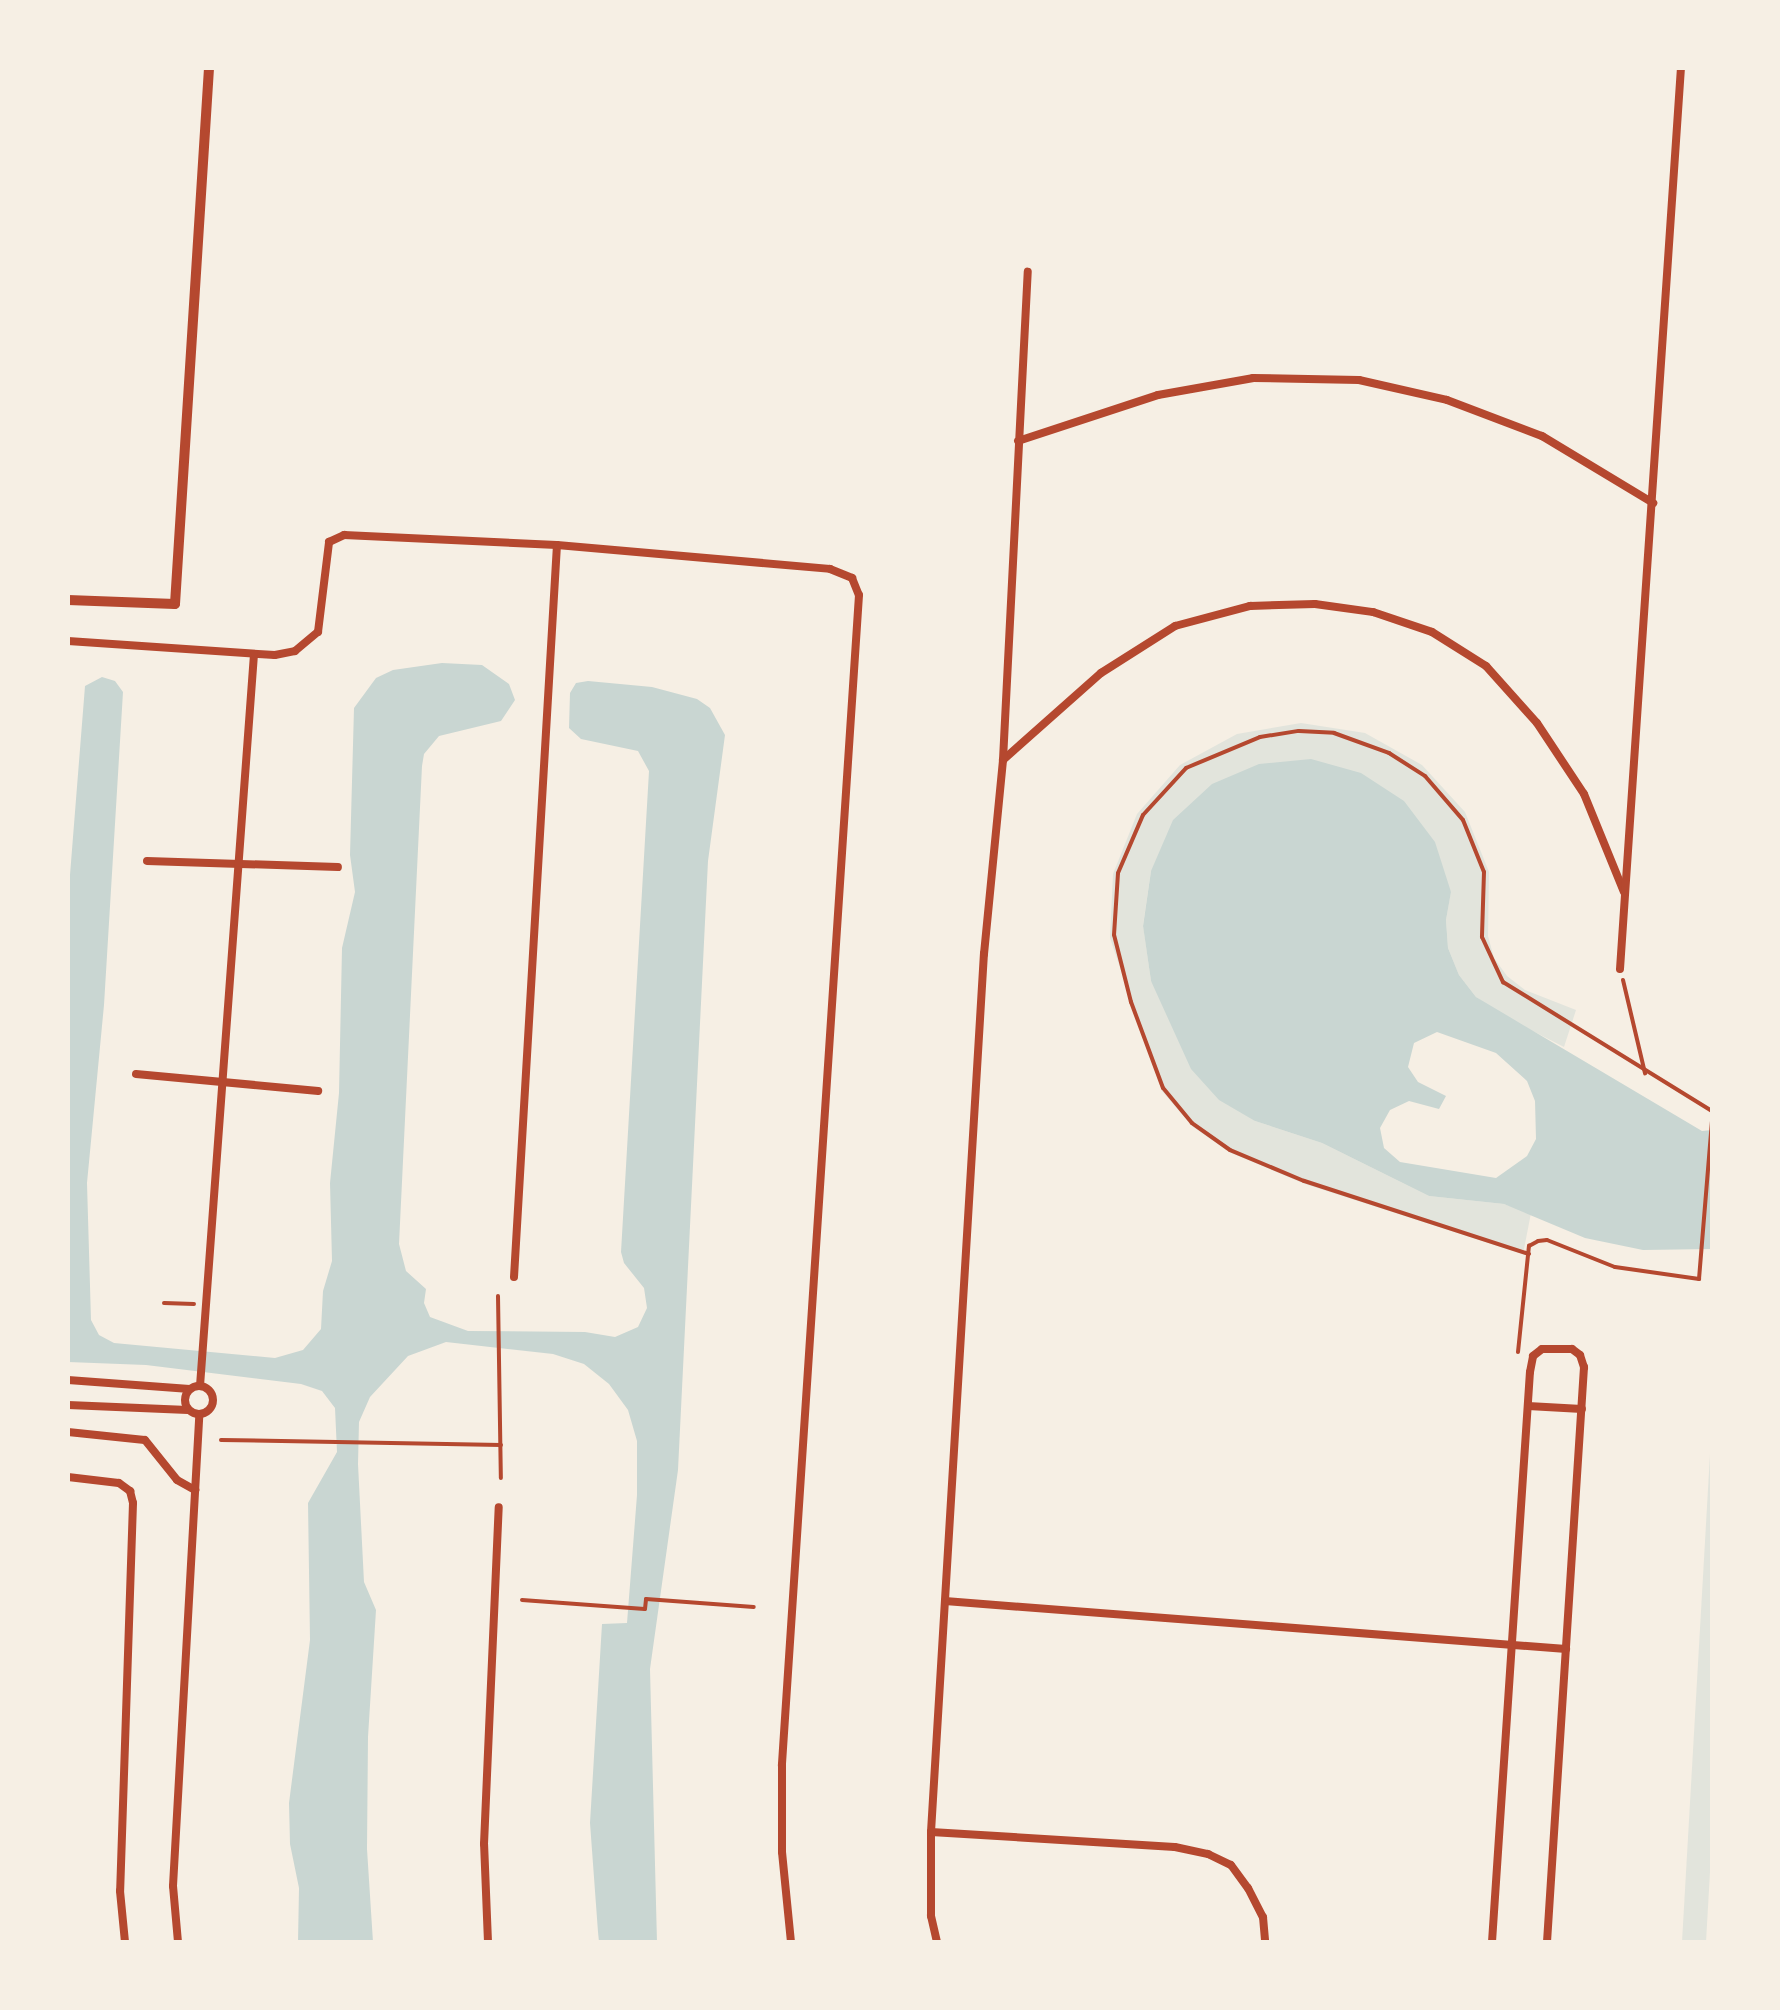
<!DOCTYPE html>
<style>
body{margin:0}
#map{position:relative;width:1780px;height:2010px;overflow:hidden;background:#f6efe4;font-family:Commissioner,sans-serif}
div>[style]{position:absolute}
.green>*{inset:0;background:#e2e4dc}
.water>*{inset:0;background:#c9d6d2}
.path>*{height:4px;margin:-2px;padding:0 2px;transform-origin:2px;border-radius:2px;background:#b5482f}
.minor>*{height:8px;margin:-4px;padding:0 4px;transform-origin:4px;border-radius:4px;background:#b5482f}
.minor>.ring{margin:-4px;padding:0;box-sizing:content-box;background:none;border:8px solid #b5482f;border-radius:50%}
.tertiary>*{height:10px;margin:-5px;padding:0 5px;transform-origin:5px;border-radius:5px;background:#b5482f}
span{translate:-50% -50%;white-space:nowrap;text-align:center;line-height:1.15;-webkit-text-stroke:8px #f6efe4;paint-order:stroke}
.frame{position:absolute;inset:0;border:70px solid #f6efe4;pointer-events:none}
</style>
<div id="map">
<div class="green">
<div style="clip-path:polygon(1301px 723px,1365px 733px,1422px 765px,1465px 812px,1489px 872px,1488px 936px,1494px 958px,1507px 976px,1525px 990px,1576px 1010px,1564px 1047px,1500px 1014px,1476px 997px,1459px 975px,1448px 948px,1446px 920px,1451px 891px,1151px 871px,1143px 925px,1151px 981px,1255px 1121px,1322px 1143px,1429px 1196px,1504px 1204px,1531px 1213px,1523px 1254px,1305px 1184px,1229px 1152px,1192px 1126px,1162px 1091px,1110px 938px,1113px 874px,1137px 814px,1180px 765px,1237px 734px)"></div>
<div style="clip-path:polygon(1711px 1437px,1712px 1837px,1706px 1942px,1682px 1942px)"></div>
</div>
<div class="water">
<div style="clip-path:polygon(442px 663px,482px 665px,509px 684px,515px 700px,501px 721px,439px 736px,424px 754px,422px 766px,399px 1244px,406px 1271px,426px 1289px,424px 1303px,430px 1317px,468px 1331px,585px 1332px,615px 1337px,638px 1327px,647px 1308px,644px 1288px,624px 1263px,621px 1252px,649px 771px,638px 751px,581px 739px,569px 728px,570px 693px,576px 683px,588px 681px,652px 687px,697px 699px,710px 708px,725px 735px,708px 861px,678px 1470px,650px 1669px,657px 1942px,599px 1942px,598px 1932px,590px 1823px,602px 1624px,627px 1623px,637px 1495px,637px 1441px,628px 1410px,609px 1384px,584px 1364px,553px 1354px,446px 1342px,408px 1356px,370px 1397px,359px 1422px,358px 1464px,364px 1582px,376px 1610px,368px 1737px,367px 1849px,373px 1942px,298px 1942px,299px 1888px,290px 1844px,289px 1803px,310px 1640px,308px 1503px,337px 1452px,335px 1408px,322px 1391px,301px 1384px,146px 1365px,68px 1362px,68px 900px,85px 686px,102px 677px,115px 681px,123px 692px,104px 1005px,87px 1183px,91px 1320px,99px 1335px,114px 1343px,275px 1358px,303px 1350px,321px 1329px,323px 1291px,332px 1261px,330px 1183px,339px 1093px,342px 948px,355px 892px,350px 855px,354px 708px,376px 678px,393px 670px)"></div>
<div style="clip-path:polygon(evenodd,1311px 759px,1361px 773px,1404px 801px,1435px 842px,1451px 892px,1446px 920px,1448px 948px,1459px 975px,1476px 997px,1702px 1131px,1712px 1130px,1712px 1249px,1643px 1250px,1585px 1238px,1504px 1204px,1429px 1196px,1322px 1143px,1255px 1121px,1219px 1100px,1191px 1069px,1151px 981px,1143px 926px,1151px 871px,1173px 820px,1212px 784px,1259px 764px,1311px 759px,1437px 1032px,1496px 1053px,1527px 1081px,1535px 1101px,1536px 1139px,1527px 1156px,1496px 1178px,1400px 1162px,1384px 1148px,1380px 1128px,1390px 1110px,1409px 1101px,1439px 1109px,1446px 1096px,1418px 1082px,1408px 1067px,1414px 1043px,1437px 1032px)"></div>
</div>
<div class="path">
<div style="left:1623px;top:980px;width:96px;rotate:76.7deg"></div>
<div style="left:1529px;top:1254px;width:237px;rotate:-162deg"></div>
<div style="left:1304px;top:1181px;width:80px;rotate:-157.3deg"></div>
<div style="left:1230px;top:1150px;width:47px;rotate:-144.6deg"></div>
<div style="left:1192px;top:1123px;width:45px;rotate:-129.6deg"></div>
<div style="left:1163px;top:1088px;width:92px;rotate:-110.4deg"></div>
<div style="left:1131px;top:1002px;width:69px;rotate:-104.2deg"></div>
<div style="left:1114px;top:935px;width:62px;rotate:-86.3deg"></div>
<div style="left:1118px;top:873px;width:63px;rotate:-66.7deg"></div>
<div style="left:1143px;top:815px;width:64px;rotate:-47.5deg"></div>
<div style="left:1186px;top:768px;width:80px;rotate:-22.7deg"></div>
<div style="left:1260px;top:737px;width:39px;rotate:-9deg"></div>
<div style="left:1299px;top:731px;width:35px;rotate:3deg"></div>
<div style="left:1334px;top:733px;width:59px;rotate:20deg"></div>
<div style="left:1389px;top:753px;width:43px;rotate:32.6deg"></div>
<div style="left:1425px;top:776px;width:58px;rotate:49.2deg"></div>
<div style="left:1463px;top:820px;width:56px;rotate:68deg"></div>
<div style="left:1484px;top:872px;width:65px;rotate:91.8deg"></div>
<div style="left:1482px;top:937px;width:50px;rotate:65deg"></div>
<div style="left:1503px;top:982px;width:246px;rotate:31.7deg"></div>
<div style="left:498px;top:1296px;width:182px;rotate:89.1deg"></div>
<div style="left:164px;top:1303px;width:30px;rotate:2deg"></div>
<div style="left:1518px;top:1352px;width:107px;rotate:-84.1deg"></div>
<div style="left:1529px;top:1246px;width:10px;rotate:-29deg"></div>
<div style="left:1538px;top:1241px;width:9px;rotate:-6deg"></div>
<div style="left:1547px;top:1240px;width:73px;rotate:21.7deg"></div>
<div style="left:1615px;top:1267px;width:85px;rotate:8.1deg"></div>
<div style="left:1699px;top:1279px;width:158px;rotate:-85.3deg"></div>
<div style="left:221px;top:1440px;width:280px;rotate:1deg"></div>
<div style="left:522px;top:1600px;width:123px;rotate:4.2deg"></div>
<div style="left:645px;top:1609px;width:10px;rotate:-84deg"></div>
<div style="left:646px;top:1599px;width:108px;rotate:4.2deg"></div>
</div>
<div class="minor">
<div style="left:1018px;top:441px;width:147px;rotate:-18.2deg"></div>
<div style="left:1158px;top:395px;width:97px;rotate:-10.1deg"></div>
<div style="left:1253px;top:378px;width:106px;rotate:1.1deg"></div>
<div style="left:1359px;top:380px;width:90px;rotate:12.8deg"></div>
<div style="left:1447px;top:400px;width:102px;rotate:20.8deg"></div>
<div style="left:1542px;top:436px;width:130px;rotate:31.1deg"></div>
<div style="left:68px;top:641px;width:207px;rotate:3.9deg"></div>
<div style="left:275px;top:655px;width:20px;rotate:-11deg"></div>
<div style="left:295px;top:651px;width:30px;rotate:-40deg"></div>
<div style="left:318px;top:632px;width:91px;rotate:-83deg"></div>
<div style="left:329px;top:542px;width:17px;rotate:-25deg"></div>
<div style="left:344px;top:535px;width:213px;rotate:2.7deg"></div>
<div style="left:557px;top:545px;width:274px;rotate:5deg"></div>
<div style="left:830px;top:569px;width:24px;rotate:22deg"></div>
<div style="left:852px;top:578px;width:18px;rotate:68deg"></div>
<div style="left:859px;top:595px;width:1173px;rotate:93.77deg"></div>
<div style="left:782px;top:1765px;width:87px;rotate:90deg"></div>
<div style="left:782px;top:1852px;width:90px;rotate:84.3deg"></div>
<div style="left:1003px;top:760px;width:131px;rotate:-41.6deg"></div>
<div style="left:1101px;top:673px;width:88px;rotate:-32.4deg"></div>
<div style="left:1175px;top:626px;width:78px;rotate:-14.9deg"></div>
<div style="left:1250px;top:606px;width:65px;rotate:-1.8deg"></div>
<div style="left:1315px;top:604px;width:59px;rotate:7.9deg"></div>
<div style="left:1373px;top:612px;width:62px;rotate:18.7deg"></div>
<div style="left:1432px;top:632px;width:64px;rotate:32.2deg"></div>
<div style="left:1486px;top:666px;width:76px;rotate:48.2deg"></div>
<div style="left:1537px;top:723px;width:85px;rotate:56.5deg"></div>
<div style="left:1584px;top:794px;width:106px;rotate:67.8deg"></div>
<div style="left:147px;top:861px;width:191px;rotate:1.8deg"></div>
<div style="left:1620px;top:969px;width:903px;rotate:-86.13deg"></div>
<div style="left:136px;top:1074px;width:183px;rotate:5.3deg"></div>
<div style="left:514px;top:1277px;width:733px;rotate:-86.64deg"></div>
<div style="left:68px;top:1380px;width:122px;rotate:4.2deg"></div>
<div class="ring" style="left:185px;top:1386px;width:20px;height:20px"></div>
<div style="left:200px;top:1386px;width:734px;rotate:-85.78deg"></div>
<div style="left:68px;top:1405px;width:120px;rotate:2.4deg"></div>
<div style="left:1528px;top:1406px;width:54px;rotate:3.2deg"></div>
<div style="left:68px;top:1432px;width:77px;rotate:5.9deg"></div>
<div style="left:145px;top:1440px;width:51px;rotate:51.3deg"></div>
<div style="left:177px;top:1480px;width:21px;rotate:29deg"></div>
<div style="left:68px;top:1477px;width:51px;rotate:6.7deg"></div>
<div style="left:119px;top:1483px;width:14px;rotate:36deg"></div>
<div style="left:130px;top:1491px;width:12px;rotate:76deg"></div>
<div style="left:133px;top:1503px;width:388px;rotate:91.9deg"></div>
<div style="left:120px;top:1891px;width:51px;rotate:84.4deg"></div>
<div style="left:945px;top:1601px;width:623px;rotate:4.42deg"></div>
<div style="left:931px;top:1832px;width:244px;rotate:3.5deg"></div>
<div style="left:1175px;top:1847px;width:34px;rotate:12deg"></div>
<div style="left:1208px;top:1854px;width:25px;rotate:26deg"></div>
<div style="left:1231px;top:1865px;width:29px;rotate:54deg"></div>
<div style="left:1248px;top:1888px;width:33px;rotate:63deg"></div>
<div style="left:1263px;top:1917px;width:25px;rotate:85deg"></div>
<div style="left:178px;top:1942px;width:56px;rotate:-95.1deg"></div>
<div style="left:173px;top:1886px;width:472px;rotate:-86.8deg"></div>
<div style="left:488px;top:1942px;width:98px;rotate:-92.3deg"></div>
<div style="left:484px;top:1844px;width:337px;rotate:-87.5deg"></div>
<div style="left:937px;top:1942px;width:27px;rotate:-103deg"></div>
<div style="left:931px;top:1916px;width:84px;rotate:-90deg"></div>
<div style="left:931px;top:1832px;width:880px;rotate:-86.55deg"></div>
<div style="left:984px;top:954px;width:195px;rotate:-84.4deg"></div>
<div style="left:1003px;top:760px;width:489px;rotate:-87.1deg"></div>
<div style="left:1492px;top:1942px;width:571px;rotate:-86.19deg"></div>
<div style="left:1530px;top:1372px;width:16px;rotate:-79deg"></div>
<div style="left:1533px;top:1356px;width:11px;rotate:-38deg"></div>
<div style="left:1542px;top:1349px;width:30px"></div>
<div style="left:1572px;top:1349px;width:10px;rotate:37deg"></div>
<div style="left:1580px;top:1355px;width:13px;rotate:72deg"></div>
<div style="left:1584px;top:1367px;width:576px;rotate:93.68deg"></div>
</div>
<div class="tertiary">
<div style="left:68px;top:600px;width:107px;rotate:2.1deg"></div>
<div style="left:175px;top:604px;width:537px;rotate:-86.37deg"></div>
</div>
<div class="frame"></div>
</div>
